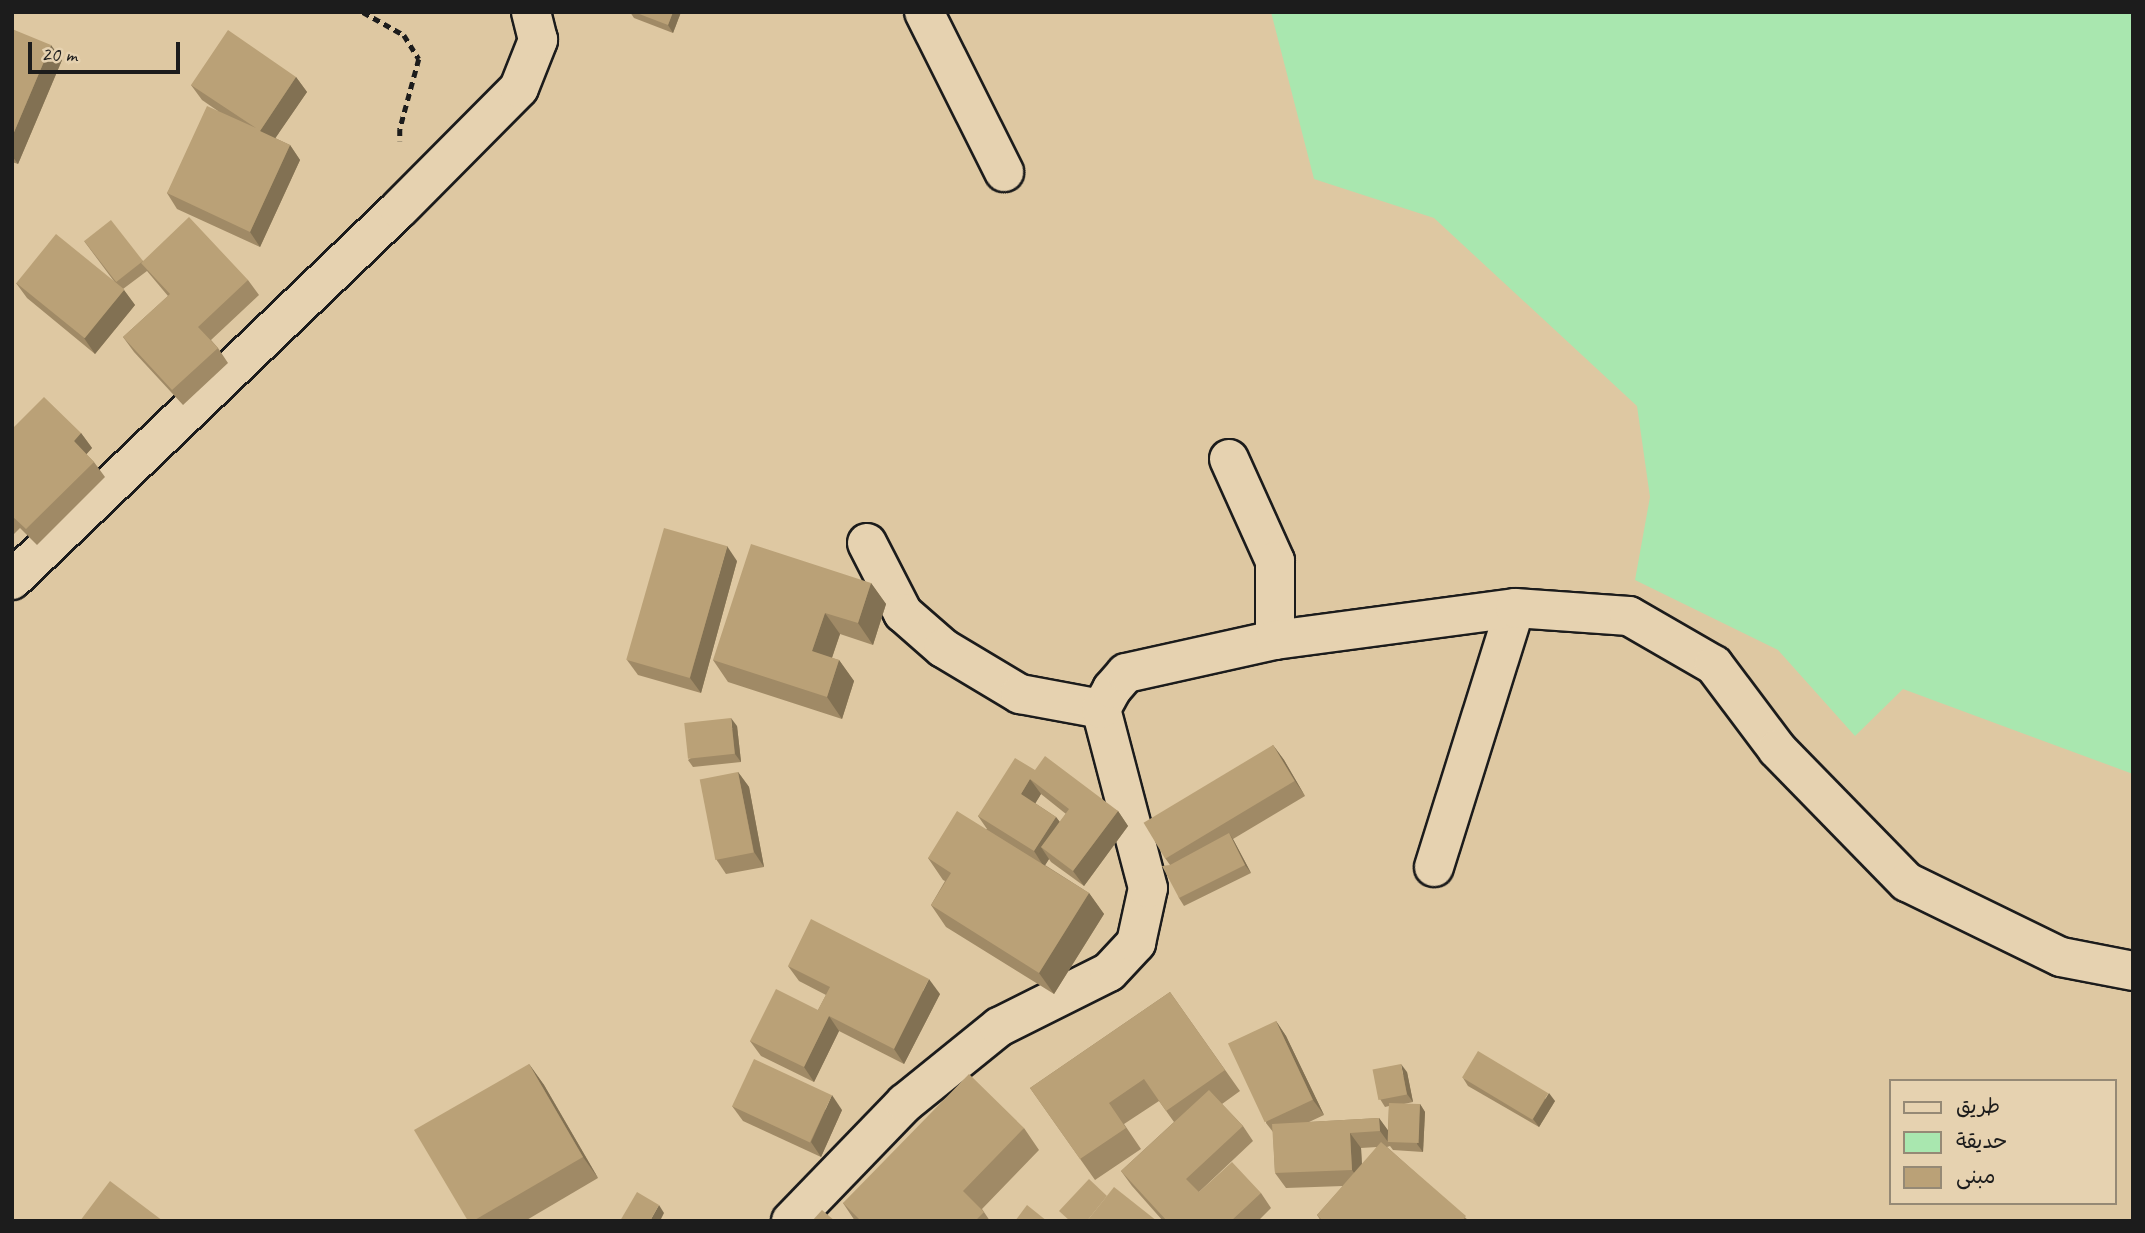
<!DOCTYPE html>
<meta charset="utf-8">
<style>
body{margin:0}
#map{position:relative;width:2145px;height:1233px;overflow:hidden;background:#dec8a2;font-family:Caveat,"Playpen Sans Arabic",sans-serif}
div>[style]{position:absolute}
.green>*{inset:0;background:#a9e7af}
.path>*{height:4.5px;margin-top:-2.25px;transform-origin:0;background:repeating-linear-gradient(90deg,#1c1c1c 0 7px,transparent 0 12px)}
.roads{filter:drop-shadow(2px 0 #1c1c1c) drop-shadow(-2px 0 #1c1c1c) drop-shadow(0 2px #1c1c1c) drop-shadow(0 -2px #1c1c1c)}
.street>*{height:38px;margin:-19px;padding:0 19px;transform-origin:19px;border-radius:19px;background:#e6d2b0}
.wall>*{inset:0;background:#a08a66}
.shaded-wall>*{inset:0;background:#827153}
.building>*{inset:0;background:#baa177;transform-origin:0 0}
span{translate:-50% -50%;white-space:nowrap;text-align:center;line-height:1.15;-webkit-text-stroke:6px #e6d2b0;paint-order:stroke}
.frame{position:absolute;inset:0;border:14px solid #1c1c1c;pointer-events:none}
.legend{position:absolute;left:1889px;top:1079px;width:228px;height:126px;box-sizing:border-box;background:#e6d2b0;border:2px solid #958975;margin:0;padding:9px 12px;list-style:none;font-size:21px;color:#1c1c1c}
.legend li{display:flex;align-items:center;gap:14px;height:35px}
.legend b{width:35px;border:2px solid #958975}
.scale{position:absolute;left:28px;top:42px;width:152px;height:32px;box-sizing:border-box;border:4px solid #1c1c1c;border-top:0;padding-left:9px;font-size:21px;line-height:24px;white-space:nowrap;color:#1c1c1c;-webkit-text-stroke:5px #e6d2b0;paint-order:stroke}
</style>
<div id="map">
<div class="green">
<div style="clip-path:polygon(1271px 12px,2133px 12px,2133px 774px,1903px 689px,1855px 736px,1778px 650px,1635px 580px,1650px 497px,1637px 406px,1434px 218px,1314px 179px)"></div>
</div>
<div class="path">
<div style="left:363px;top:12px;width:47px;rotate:29.3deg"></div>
<div style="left:404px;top:35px;width:28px;rotate:58deg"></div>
<div style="left:419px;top:59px;width:73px;rotate:105.2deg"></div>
<div style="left:400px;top:129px;width:12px;rotate:90deg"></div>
</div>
<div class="roads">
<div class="street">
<div style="left:924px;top:12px;width:179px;rotate:63.4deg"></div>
<div style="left:1229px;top:459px;width:112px;rotate:65.7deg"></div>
<div style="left:1275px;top:561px;width:79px;rotate:90deg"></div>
<div style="left:867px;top:543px;width:79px;rotate:62.8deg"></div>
<div style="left:903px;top:613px;width:53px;rotate:41.2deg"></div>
<div style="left:943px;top:648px;width:90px;rotate:30.9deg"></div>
<div style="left:1020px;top:694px;width:82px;rotate:10.5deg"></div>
<div style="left:12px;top:580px;width:536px;rotate:-43.79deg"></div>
<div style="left:399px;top:209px;width:170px;rotate:-45.2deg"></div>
<div style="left:519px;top:88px;width:52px;rotate:-68.4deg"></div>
<div style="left:538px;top:40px;width:29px;rotate:-104deg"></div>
<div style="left:1434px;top:867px;width:271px;rotate:-72.6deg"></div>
<div style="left:791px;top:1221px;width:164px;rotate:-46deg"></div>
<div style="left:905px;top:1103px;width:121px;rotate:-39deg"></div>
<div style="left:999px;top:1027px;width:123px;rotate:-26.6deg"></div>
<div style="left:1109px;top:972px;width:40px;rotate:-47deg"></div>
<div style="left:1136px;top:943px;width:56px;rotate:-77.7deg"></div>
<div style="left:1148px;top:888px;width:185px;rotate:-104.7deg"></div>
<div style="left:1101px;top:709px;width:23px;rotate:-61deg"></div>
<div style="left:1112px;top:689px;width:21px;rotate:-49deg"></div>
<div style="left:1126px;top:673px;width:153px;rotate:-12.5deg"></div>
<div style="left:1275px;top:640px;width:242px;rotate:-7.6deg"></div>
<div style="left:1515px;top:608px;width:114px;rotate:4deg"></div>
<div style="left:1629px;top:616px;width:98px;rotate:30deg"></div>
<div style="left:1714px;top:665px;width:105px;rotate:53.1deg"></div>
<div style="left:1777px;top:749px;width:186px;rotate:45.7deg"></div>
<div style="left:1907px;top:882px;width:171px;rotate:26deg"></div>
<div style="left:2061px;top:957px;width:73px;rotate:11deg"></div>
</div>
</div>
<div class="wall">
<div style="clip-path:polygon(630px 12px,681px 12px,673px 33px,634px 18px)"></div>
<div style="clip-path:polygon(12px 29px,62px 60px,18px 164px,12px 162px)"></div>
<div style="clip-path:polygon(296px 77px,307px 92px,275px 138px,290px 145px,300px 160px,260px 247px,177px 209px,167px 193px,218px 111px,202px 100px,191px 85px)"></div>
<div style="clip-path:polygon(84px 241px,143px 261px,248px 280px,259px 295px,211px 340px,218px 348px,228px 363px,183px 405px,134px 352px,123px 337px,168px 296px,147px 271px,123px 289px,135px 305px,95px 354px,27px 298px,16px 283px,116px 284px)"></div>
<div style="clip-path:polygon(12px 429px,81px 433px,92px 448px,86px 454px,94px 462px,105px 477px,37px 545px,20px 528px,12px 536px)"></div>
<div style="clip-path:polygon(737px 561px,701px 693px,638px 675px,627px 660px)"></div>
<div style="clip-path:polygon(871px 583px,886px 604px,873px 645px,840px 634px,832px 658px,839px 660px,854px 681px,842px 719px,728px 682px,713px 660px)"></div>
<div style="clip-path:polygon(737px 726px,741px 762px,693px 767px,688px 760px)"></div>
<div style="clip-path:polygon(1273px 745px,1284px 760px,1305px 796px,1233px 839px,1251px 873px,1184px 906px,1179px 898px,1170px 865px,1165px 858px)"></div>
<div style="clip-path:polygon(evenodd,1035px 770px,1118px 811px,1128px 826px,1084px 886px,1051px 862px,1049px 859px,1045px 865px,1089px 893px,1104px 914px,1054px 994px,946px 927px,931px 905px,945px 881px,943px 880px,928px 858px,987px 829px,978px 816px,1035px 770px,1041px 794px,1066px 814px,1060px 822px,1056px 817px,1035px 803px,1041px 794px)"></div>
<div style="clip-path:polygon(738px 772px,749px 787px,764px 867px,726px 874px,716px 859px)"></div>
<div style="clip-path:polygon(788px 966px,940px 994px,904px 1064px,839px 1031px,814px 1082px,761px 1056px,750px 1041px,818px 1010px,826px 995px,799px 981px)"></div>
<div style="clip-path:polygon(1170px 992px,1240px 1091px,1222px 1104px,1243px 1126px,1253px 1141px,1199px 1192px,1261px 1193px,1271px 1208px,1258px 1221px,1163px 1221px,1132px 1186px,1121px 1171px,1174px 1122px,1159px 1101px,1124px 1124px,1141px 1149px,1095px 1180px,1030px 1088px)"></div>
<div style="clip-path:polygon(evenodd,1276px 1021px,1286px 1036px,1324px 1115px,1309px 1122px,1379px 1118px,1388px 1131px,1389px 1106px,1385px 1107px,1380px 1099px,1407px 1072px,1413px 1102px,1404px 1104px,1420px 1104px,1425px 1112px,1423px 1152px,1393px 1150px,1390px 1146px,1387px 1147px,1469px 1221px,1321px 1221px,1317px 1215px,1343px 1186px,1286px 1188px,1275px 1173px,1273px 1132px,1266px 1123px,1276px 1021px,1377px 1147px,1362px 1165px,1361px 1148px,1377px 1147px)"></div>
<div style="clip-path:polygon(529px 1064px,544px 1085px,598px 1178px,525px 1221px,468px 1221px)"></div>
<div style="clip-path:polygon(1463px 1078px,1555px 1101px,1539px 1127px,1468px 1086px)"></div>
<div style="clip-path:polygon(732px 1106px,842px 1110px,821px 1157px,743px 1121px)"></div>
<div style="clip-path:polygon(1024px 1128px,1039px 1150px,982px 1209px,990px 1221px,855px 1221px,843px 1203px)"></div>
</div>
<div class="shaded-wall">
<div style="clip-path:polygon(673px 12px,681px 12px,673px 33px,668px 25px)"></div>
<div style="clip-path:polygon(51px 45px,62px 60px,18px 164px,12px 156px,12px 137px)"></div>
<div style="clip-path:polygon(296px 77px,307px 92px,270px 146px,260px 131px)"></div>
<div style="clip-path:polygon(290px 145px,300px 160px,260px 247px,250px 232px)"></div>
<div style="clip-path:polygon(124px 290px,135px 305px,95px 354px,84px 338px)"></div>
<div style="clip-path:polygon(81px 433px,92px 448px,84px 457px,74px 441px)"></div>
<div style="clip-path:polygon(727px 546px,737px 561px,701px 693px,690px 678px)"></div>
<div style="clip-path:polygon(871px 583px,886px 604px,873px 645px,858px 623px)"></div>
<div style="clip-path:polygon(825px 613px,840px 634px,827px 672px,812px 651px)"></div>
<div style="clip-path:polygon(839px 660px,854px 681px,842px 719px,827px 697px)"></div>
<div style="clip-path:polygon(731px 718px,737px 726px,741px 762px,735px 754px)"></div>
<div style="clip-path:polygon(1273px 745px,1284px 760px,1305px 796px,1295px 781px)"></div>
<div style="clip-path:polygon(738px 772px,749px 787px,764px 867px,754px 852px)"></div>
<div style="clip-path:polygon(1030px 779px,1041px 794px,1032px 809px,1021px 794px)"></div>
<div style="clip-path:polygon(1118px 811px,1128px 826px,1084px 886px,1073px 871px)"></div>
<div style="clip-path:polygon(1056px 817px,1067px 832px,1041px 847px,1049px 859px,1044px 867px,1034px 851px)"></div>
<div style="clip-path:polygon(1229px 833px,1234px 841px,1251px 873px,1245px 865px)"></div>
<div style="clip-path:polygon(1089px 893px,1104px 914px,1054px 994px,1039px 973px)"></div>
<div style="clip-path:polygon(929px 979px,940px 994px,904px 1064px,894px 1049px)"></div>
<div style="clip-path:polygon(829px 1016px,839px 1031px,814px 1082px,804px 1067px)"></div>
<div style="clip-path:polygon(1276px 1021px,1286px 1036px,1324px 1115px,1313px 1100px)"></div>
<div style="clip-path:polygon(529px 1064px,544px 1085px,598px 1178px,583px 1157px)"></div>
<div style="clip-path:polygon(1401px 1064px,1407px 1072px,1413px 1102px,1407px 1094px)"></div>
<div style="clip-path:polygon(1549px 1093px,1555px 1101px,1539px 1127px,1533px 1119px)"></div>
<div style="clip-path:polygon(832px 1095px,842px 1110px,821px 1157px,811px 1142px)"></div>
<div style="clip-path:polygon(1420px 1104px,1425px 1112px,1423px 1152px,1417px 1144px)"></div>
<div style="clip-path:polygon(1379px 1118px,1390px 1133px,1388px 1142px,1380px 1131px)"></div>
<div style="clip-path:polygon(1350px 1133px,1361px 1148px,1363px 1185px,1352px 1170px)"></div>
<div style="clip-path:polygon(659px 1205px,664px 1213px,660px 1221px,650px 1221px)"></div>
</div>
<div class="building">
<div style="clip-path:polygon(634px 12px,673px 12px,668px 25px)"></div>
<div style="clip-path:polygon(12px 29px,51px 45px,12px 137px)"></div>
<div style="clip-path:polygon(228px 30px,296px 77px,260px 131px,290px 145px,250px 232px,167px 193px,207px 106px,256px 128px,191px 85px)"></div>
<div style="clip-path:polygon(189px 217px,248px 280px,198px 327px,218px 348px,172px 390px,123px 337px,170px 294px,141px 263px)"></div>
<div style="left:111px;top:220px;width:52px;height:34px;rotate:52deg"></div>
<div style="left:56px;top:234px;width:88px;height:63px;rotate:39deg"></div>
<div style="clip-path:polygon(44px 397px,81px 433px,74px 441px,94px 462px,26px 529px,12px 516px,12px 429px)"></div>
<div style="left:664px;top:528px;width:66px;height:137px;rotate:16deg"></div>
<div style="clip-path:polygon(751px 544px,871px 583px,858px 623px,825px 613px,812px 651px,839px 660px,827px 697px,713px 660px)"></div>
<div style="left:731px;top:718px;width:36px;height:47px;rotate:84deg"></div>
<div style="left:1273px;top:745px;width:42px;height:151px;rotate:59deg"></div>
<div style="clip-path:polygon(1045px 756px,1118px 811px,1073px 871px,1041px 847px,1069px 809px,1030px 779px,1021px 794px,1056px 817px,1034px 851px,978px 816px,1015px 758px,1035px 770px)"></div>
<div style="left:738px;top:772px;width:82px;height:39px;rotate:79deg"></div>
<div style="clip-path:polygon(957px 811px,1089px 893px,1039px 973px,931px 905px,951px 873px,928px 858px)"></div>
<div style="clip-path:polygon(1229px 833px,1245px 865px,1179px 898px,1162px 866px,1170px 865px)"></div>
<div style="clip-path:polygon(811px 919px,929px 979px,894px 1049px,829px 1016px,804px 1067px,750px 1041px,776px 989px,818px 1010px,830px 987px,788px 966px)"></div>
<div style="clip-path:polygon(1170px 992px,1225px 1070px,1166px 1111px,1144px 1079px,1109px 1103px,1126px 1128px,1080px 1159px,1030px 1088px)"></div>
<div style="left:1276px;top:1021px;width:87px;height:53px;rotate:65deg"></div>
<div style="left:1478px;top:1051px;width:82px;height:31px;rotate:31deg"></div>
<div style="left:754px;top:1059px;width:86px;height:52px;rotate:25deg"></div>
<div style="clip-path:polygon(529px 1064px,583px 1157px,473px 1221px,468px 1221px,414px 1130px)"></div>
<div style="left:1401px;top:1064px;width:31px;height:29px;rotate:79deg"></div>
<div style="clip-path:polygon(969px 1074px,1024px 1128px,963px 1191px,984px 1212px,975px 1221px,861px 1221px,843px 1203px)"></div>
<div style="clip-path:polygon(1209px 1090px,1243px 1126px,1186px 1179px,1199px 1192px,1232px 1162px,1261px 1193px,1231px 1221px,1167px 1221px,1121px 1171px)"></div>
<div style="left:1389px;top:1103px;width:31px;height:39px;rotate:2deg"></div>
<div style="clip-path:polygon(1379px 1118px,1380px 1131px,1350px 1133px,1352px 1170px,1275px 1173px,1272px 1124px)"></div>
<div style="clip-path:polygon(1381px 1142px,1466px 1216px,1462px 1221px,1323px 1221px,1317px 1215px)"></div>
<div style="clip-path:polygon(1089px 1179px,1107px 1196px,1087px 1221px,1070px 1221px,1059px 1211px)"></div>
<div style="clip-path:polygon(110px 1181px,163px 1221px,80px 1221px)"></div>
<div style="clip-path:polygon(1114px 1187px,1157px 1221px,1087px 1221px)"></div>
<div style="clip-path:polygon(637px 1192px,659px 1205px,650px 1221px,620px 1221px)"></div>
<div style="clip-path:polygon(1027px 1205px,1047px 1221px,1015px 1221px)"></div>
<div style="clip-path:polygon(822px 1210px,835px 1221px,812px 1221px)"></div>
</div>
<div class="frame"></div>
<ul class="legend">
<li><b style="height:9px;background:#e6d2b0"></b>طريق</li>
<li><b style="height:19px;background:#a9e7af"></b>حديقة</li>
<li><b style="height:19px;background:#baa177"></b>مبنى</li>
</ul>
<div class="scale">20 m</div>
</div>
